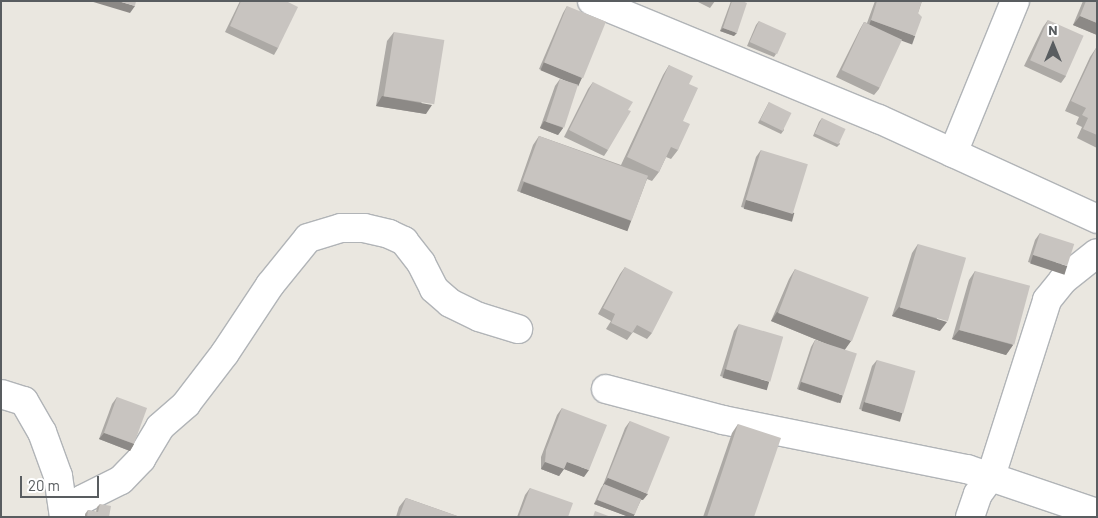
<!DOCTYPE html>
<style>
body{margin:0}
#map{position:relative;width:1098px;height:518px;overflow:hidden;background:#eae7e0;font-family:Barlow,sans-serif}
div>[style]{position:absolute}
.roads{filter:drop-shadow(1px 0 #b1b4b7) drop-shadow(-1px 0 #b1b4b7) drop-shadow(0 1px #b1b4b7) drop-shadow(0 -1px #b1b4b7)}
.minor>*{height:28px;margin:-14px;padding:0 14px;transform-origin:14px;border-radius:14px;background:#fff}
.wall>*{inset:0;background:#aca9a5}
.shaded-wall>*{inset:0;background:#8c8986;transform-origin:0 0}
.building>*{inset:0;background:#c8c4c0;transform-origin:0 0}
span{translate:-50% -50%;white-space:nowrap;text-align:center;line-height:1.15;-webkit-text-stroke:4px #fff;paint-order:stroke}
.frame{position:absolute;inset:0;border:2px solid #595d60;pointer-events:none}
.north{position:absolute;left:1028px;top:20px;width:50px;height:50px;-webkit-text-stroke:4px #fff;paint-order:stroke;rotate:0deg;font-size:14px;font-weight:700;line-height:20px;text-align:center;color:#595d60}
.north::after{content:'';display:block;margin:auto;width:18px;height:22px;background:#595d60;clip-path:polygon(50% 0,100% 100%,50% 72%,0 100%)}
.scale{position:absolute;left:20px;top:476px;width:79px;height:22px;box-sizing:border-box;border:2px solid #595d60;border-top:0;padding-left:6px;font-size:15px;line-height:18px;white-space:nowrap;color:#595d60;-webkit-text-stroke:4px #fff;paint-order:stroke}
</style>
<div id="map">
<div class="roads">
<div class="minor">
<div style="left:592px;top:1px;width:310px;rotate:22.4deg"></div>
<div style="left:879px;top:119px;width:240px;rotate:24.6deg"></div>
<div style="left:953px;top:153px;width:164px;rotate:-67.8deg"></div>
<div style="left:606px;top:389px;width:121px;rotate:14.8deg"></div>
<div style="left:723px;top:420px;width:249px;rotate:11.4deg"></div>
<div style="left:967px;top:469px;width:137px;rotate:18.7deg"></div>
<div style="left:1px;top:394px;width:24px;rotate:17deg"></div>
<div style="left:24px;top:401px;width:36px;rotate:60deg"></div>
<div style="left:42px;top:432px;width:47px;rotate:70deg"></div>
<div style="left:58px;top:476px;width:41px;rotate:81.7deg"></div>
<div style="left:64px;top:517px;width:26px;rotate:-43deg"></div>
<div style="left:83px;top:499px;width:42px;rotate:-26.6deg"></div>
<div style="left:121px;top:480px;width:29px;rotate:-46deg"></div>
<div style="left:141px;top:459px;width:37px;rotate:-59deg"></div>
<div style="left:160px;top:427px;width:35px;rotate:-41deg"></div>
<div style="left:186px;top:404px;width:64px;rotate:-52.6deg"></div>
<div style="left:225px;top:353px;width:82px;rotate:-56.5deg"></div>
<div style="left:270px;top:285px;width:60px;rotate:-51deg"></div>
<div style="left:308px;top:238px;width:34px;rotate:-17deg"></div>
<div style="left:341px;top:228px;width:23px"></div>
<div style="left:364px;top:228px;width:26px;rotate:13deg"></div>
<div style="left:389px;top:234px;width:17px;rotate:25deg"></div>
<div style="left:404px;top:241px;width:28px;rotate:52deg"></div>
<div style="left:421px;top:263px;width:29px;rotate:63deg"></div>
<div style="left:434px;top:289px;width:21px;rotate:41deg"></div>
<div style="left:450px;top:303px;width:32px;rotate:26deg"></div>
<div style="left:479px;top:317px;width:41px;rotate:17.1deg"></div>
<div style="left:970px;top:517px;width:24px;rotate:-71deg"></div>
<div style="left:978px;top:494px;width:22px;rotate:-54deg"></div>
<div style="left:991px;top:476px;width:185px;rotate:-72.3deg"></div>
<div style="left:1047px;top:300px;width:26px;rotate:-51deg"></div>
<div style="left:1063px;top:280px;width:43px;rotate:-38.5deg"></div>
</div>
</div>
<div class="wall">
<div style="clip-path:polygon(240px 1px,286px 1px,278px 48px,274px 55px,225px 32px)"></div>
<div style="clip-path:polygon(696px 1px,715px 1px,710px 8px)"></div>
<div style="clip-path:polygon(731px 1px,742px 1px,734px 36px,720px 31px)"></div>
<div style="clip-path:polygon(875px 1px,922px 1px,918px 13px,911px 43px,897px 38px,879px 89px,874px 95px,836px 77px,860px 29px,864px 22px,867px 23px)"></div>
<div style="clip-path:polygon(1083px 1px,1097px 1px,1097px 35px,1073px 25px)"></div>
<div style="clip-path:polygon(567px 6px,582px 78px,578px 85px,539px 69px,563px 13px)"></div>
<div style="clip-path:polygon(1048px 20px,1066px 76px,1061px 83px,1024px 66px,1043px 27px)"></div>
<div style="clip-path:polygon(759px 21px,776px 54px,774px 57px,747px 46px,756px 25px)"></div>
<div style="clip-path:polygon(394px 32px,426px 114px,376px 106px,387px 41px)"></div>
<div style="clip-path:polygon(1096px 48px,1097px 48px,1097px 148px,1077px 138px,1082px 127px,1076px 124px,1079px 117px,1065px 111px,1090px 57px)"></div>
<div style="clip-path:polygon(669px 65px,689px 84px,678px 150px,671px 159px,666px 157px,659px 172px,652px 181px,647px 179px,631px 221px,625px 230px,517px 191px,533px 145px,539px 136px,621px 165px,663px 75px)"></div>
<div style="clip-path:polygon(560px 79px,563px 128px,558px 135px,540px 128px,555px 86px)"></div>
<div style="clip-path:polygon(593px 82px,608px 150px,604px 156px,564px 137px,588px 89px)"></div>
<div style="clip-path:polygon(769px 102px,784px 130px,781px 134px,758px 123px)"></div>
<div style="clip-path:polygon(822px 118px,840px 144px,837px 147px,813px 136px,819px 122px)"></div>
<div style="clip-path:polygon(761px 150px,789px 220px,741px 207px,756px 157px)"></div>
<div style="clip-path:polygon(1040px 233px,1062px 273px,1028px 262px,1035px 240px)"></div>
<div style="clip-path:polygon(918px 244px,940px 331px,892px 316px,912px 253px)"></div>
<div style="clip-path:polygon(625px 267px,652px 333px,647px 339px,633px 332px,627px 340px,606px 329px,611px 321px,598px 314px,620px 274px)"></div>
<div style="clip-path:polygon(795px 269px,851px 341px,844px 350px,838px 403px,797px 389px,811px 347px,815px 340px,834px 347px,771px 321px,789px 279px)"></div>
<div style="clip-path:polygon(975px 271px,1013px 345px,1006px 355px,952px 339px,969px 280px)"></div>
<div style="clip-path:polygon(739px 324px,764px 389px,720px 376px,734px 331px)"></div>
<div style="clip-path:polygon(877px 360px,897px 420px,859px 409px,872px 366px)"></div>
<div style="clip-path:polygon(117px 397px,134px 444px,130px 451px,99px 439px,112px 404px)"></div>
<div style="clip-path:polygon(562px 408px,584px 477px,564px 469px,559px 476px,541px 469px,541px 457px,557px 415px)"></div>
<div style="clip-path:polygon(630px 421px,643px 500px,641px 500px,633px 517px,629px 517px,594px 504px,601px 488px,603px 485px,625px 428px)"></div>
<div style="clip-path:polygon(738px 424px,754px 517px,703px 517px,732px 433px)"></div>
<div style="clip-path:polygon(530px 488px,568px 517px,517px 517px,525px 495px)"></div>
<div style="clip-path:polygon(406px 498px,460px 517px,396px 517px,399px 507px)"></div>
<div style="clip-path:polygon(100px 504px,109px 517px,85px 517px,85px 514px,88px 510px,96px 512px,97px 507px)"></div>
</div>
<div class="shaded-wall">
<div style="clip-path:polygon(90px 1px,118px 1px,135px 6px,130px 13px)"></div>
<div style="clip-path:polygon(1080px 16px,1097px 23px,1097px 35px,1073px 25px)"></div>
<div style="left:871px;top:20px;width:47px;height:9px;rotate:20deg"></div>
<div style="clip-path:polygon(723px 28px,737px 33px,734px 36px,720px 31px)"></div>
<div style="left:544px;top:62px;width:41px;height:9px;rotate:23deg"></div>
<div style="clip-path:polygon(382px 96px,432px 105px,426px 114px,376px 106px)"></div>
<div style="clip-path:polygon(544px 121px,563px 128px,558px 135px,540px 128px)"></div>
<div style="left:524px;top:182px;width:114px;height:11px;rotate:20deg"></div>
<div style="left:746px;top:200px;width:50px;height:9px;rotate:15deg"></div>
<div style="left:1033px;top:255px;width:36px;height:9px;rotate:18deg"></div>
<div style="clip-path:polygon(899px 307px,947px 322px,940px 331px,892px 316px)"></div>
<div style="clip-path:polygon(777px 312px,851px 341px,844px 351px,771px 321px)"></div>
<div style="clip-path:polygon(959px 330px,1013px 345px,1006px 355px,952px 339px)"></div>
<div style="left:725px;top:369px;width:46px;height:9px;rotate:16deg"></div>
<div style="left:801px;top:382px;width:44px;height:8px;rotate:18deg"></div>
<div style="left:864px;top:402px;width:40px;height:9px;rotate:16deg"></div>
<div style="clip-path:polygon(104px 433px,134px 444px,130px 451px,99px 439px)"></div>
<div style="clip-path:polygon(545px 462px,567px 462px,589px 470px,584px 477px,564px 469px,559px 476px,541px 469px)"></div>
<div style="clip-path:polygon(608px 478px,648px 494px,643px 500px,603px 485px)"></div>
<div style="clip-path:polygon(597px 500px,635px 514px,633px 517px,629px 517px,594px 504px)"></div>
</div>
<div class="building">
<div style="clip-path:polygon(118px 1px,136px 1px,135px 6px)"></div>
<div style="clip-path:polygon(241px 1px,286px 1px,298px 7px,278px 48px,230px 26px)"></div>
<div style="clip-path:polygon(732px 1px,742px 1px,747px 3px,737px 33px,723px 28px)"></div>
<div style="clip-path:polygon(877px 1px,922px 1px,918px 13px,922px 17px,915px 36px,871px 20px)"></div>
<div style="clip-path:polygon(1086px 1px,1097px 1px,1097px 23px,1080px 16px)"></div>
<div style="left:567px;top:6px;width:42px;height:61px;rotate:22deg"></div>
<div style="left:1048px;top:20px;width:39px;height:44px;rotate:24deg"></div>
<div style="left:759px;top:21px;width:30px;height:23px;rotate:24deg"></div>
<div style="left:864px;top:22px;width:42px;height:53px;rotate:25deg"></div>
<div style="left:394px;top:32px;width:51px;height:65px;rotate:9deg"></div>
<div style="clip-path:polygon(1096px 48px,1097px 48px,1097px 135px,1083px 129px,1088px 118px,1082px 115px,1086px 108px,1071px 101px)"></div>
<div style="clip-path:polygon(669px 65px,693px 76px,689px 84px,698px 88px,683px 121px,690px 124px,678px 150px,671px 147px,659px 172px,627px 157px)"></div>
<div style="left:560px;top:79px;width:19px;height:45px;rotate:18deg"></div>
<div style="clip-path:polygon(593px 82px,633px 102px,628px 110px,631px 111px,608px 150px,569px 130px)"></div>
<div style="left:769px;top:102px;width:25px;height:20px;rotate:26deg"></div>
<div style="left:822px;top:118px;width:26px;height:17px;rotate:25deg"></div>
<div style="left:539px;top:136px;width:116px;height:48px;rotate:20deg"></div>
<div style="left:761px;top:150px;width:49px;height:52px;rotate:17deg"></div>
<div style="left:1040px;top:233px;width:36px;height:23px;rotate:18deg"></div>
<div style="left:918px;top:244px;width:50px;height:66px;rotate:16deg"></div>
<div style="clip-path:polygon(625px 267px,673px 292px,652px 333px,637px 325px,632px 333px,611px 323px,615px 314px,603px 308px)"></div>
<div style="left:795px;top:269px;width:79px;height:47px;rotate:21deg"></div>
<div style="left:975px;top:271px;width:57px;height:61px;rotate:15deg"></div>
<div style="left:739px;top:324px;width:46px;height:47px;rotate:16deg"></div>
<div style="left:815px;top:340px;width:44px;height:44px;rotate:18deg"></div>
<div style="left:877px;top:360px;width:40px;height:44px;rotate:16deg"></div>
<div style="left:117px;top:397px;width:32px;height:38px;rotate:20deg"></div>
<div style="clip-path:polygon(562px 408px,607px 425px,589px 470px,567px 462px,564px 469px,545px 462px,546px 450px)"></div>
<div style="left:630px;top:421px;width:43px;height:61px;rotate:22deg"></div>
<div style="clip-path:polygon(738px 424px,781px 438px,754px 517px,707px 517px)"></div>
<div style="left:604px;top:484px;width:40px;height:17px;rotate:22deg"></div>
<div style="clip-path:polygon(530px 488px,573px 503px,568px 517px,519px 517px)"></div>
<div style="clip-path:polygon(406px 498px,460px 517px,399px 517px)"></div>
<div style="clip-path:polygon(100px 504px,111px 506px,109px 517px,87px 517px,88px 510px,98px 512px)"></div>
<div style="clip-path:polygon(595px 511px,611px 517px,593px 517px)"></div>
</div>
<div class="frame"></div>
<div class="north">N</div>
<div class="scale">20 m</div>
</div>
